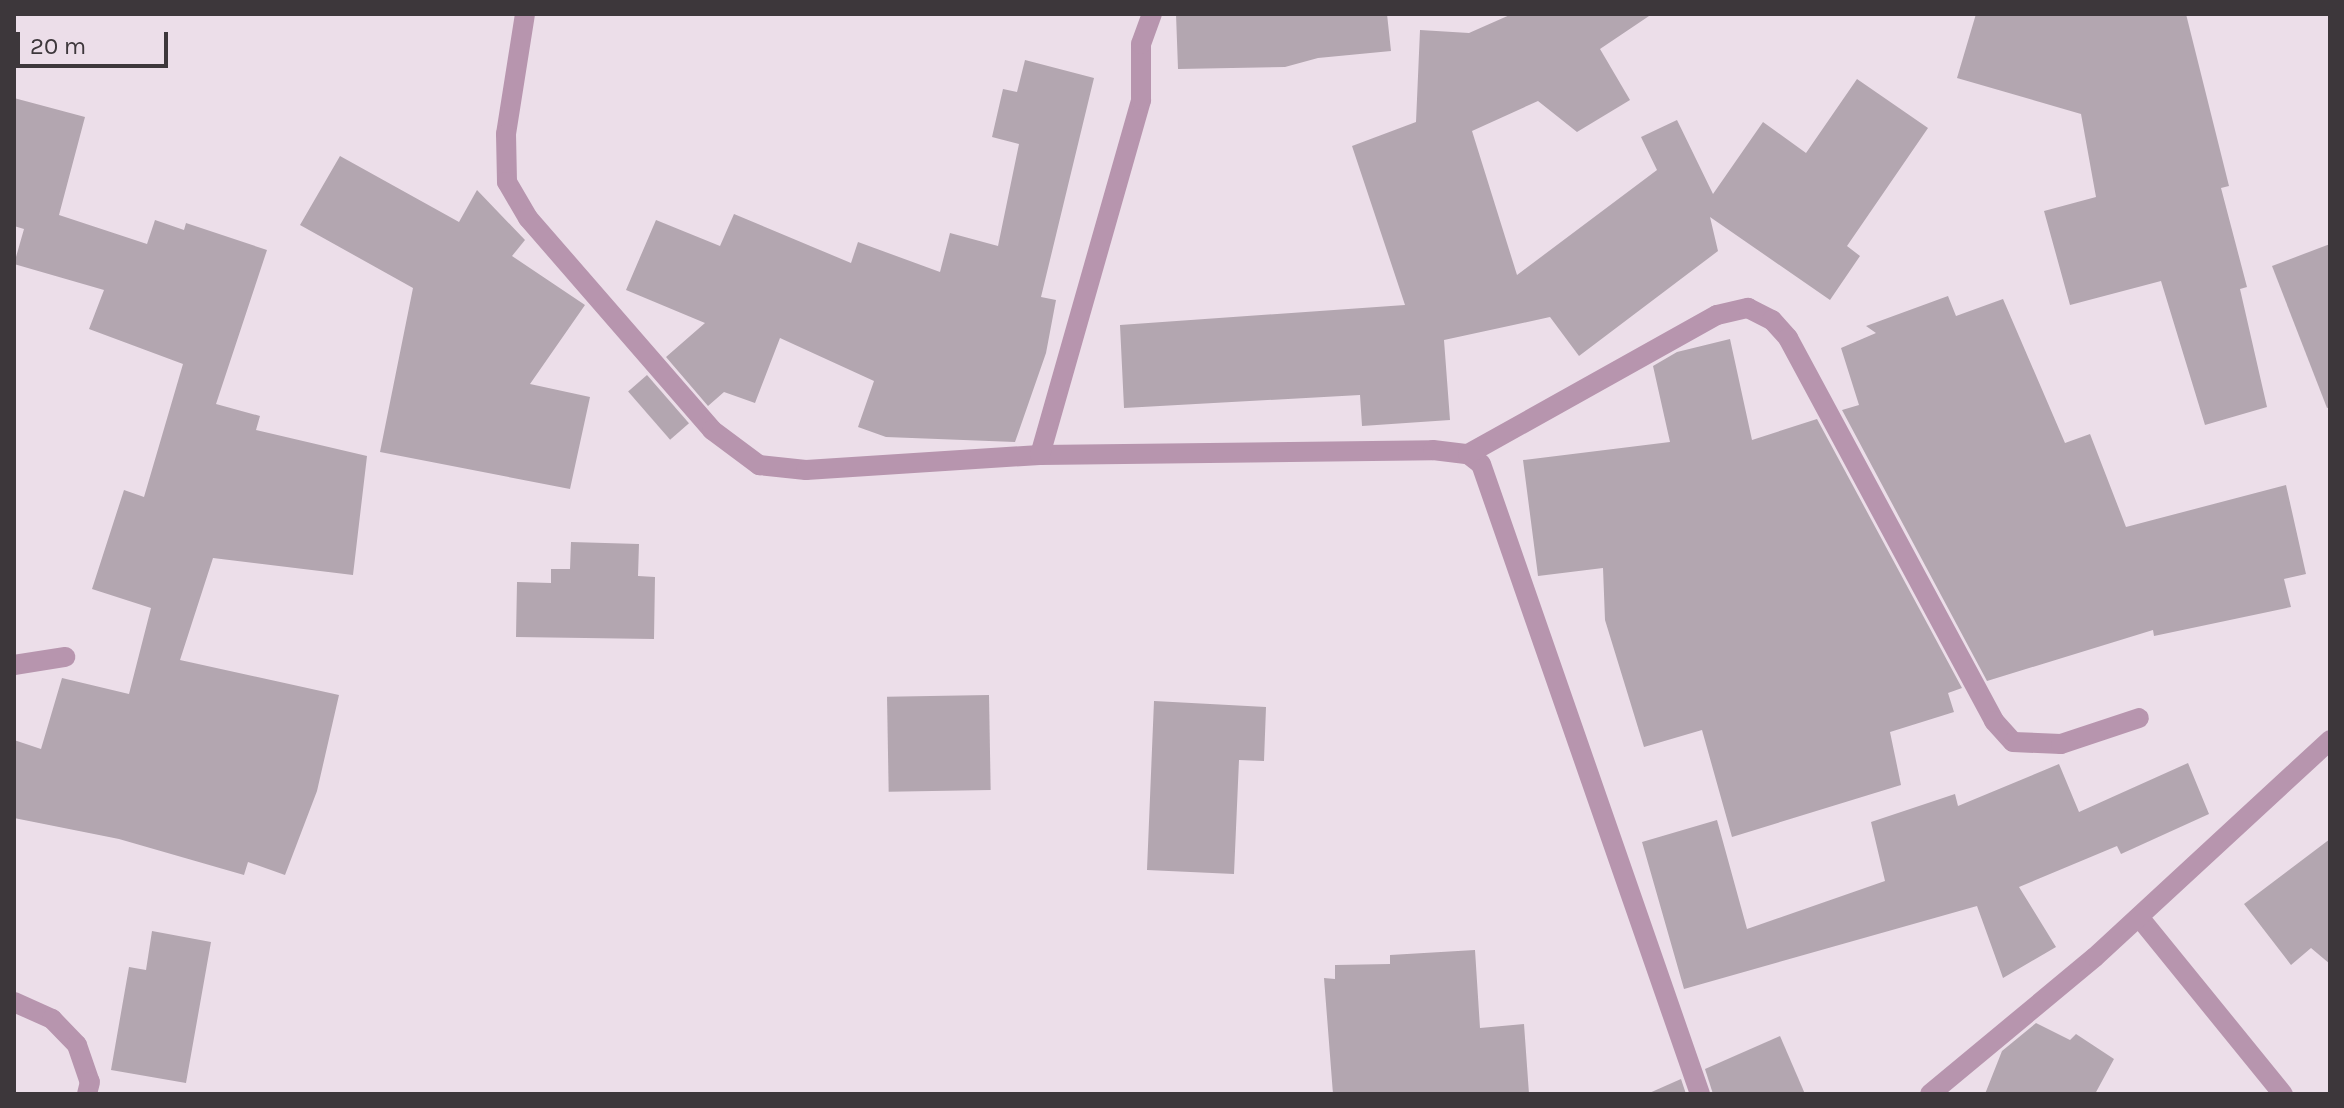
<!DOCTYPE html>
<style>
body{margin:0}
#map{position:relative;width:2344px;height:1108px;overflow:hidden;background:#ecdee9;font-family:Karla,sans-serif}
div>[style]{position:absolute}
.building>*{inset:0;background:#b3a6b0;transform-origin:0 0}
.minor>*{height:20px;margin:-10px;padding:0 10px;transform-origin:10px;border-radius:10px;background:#b795ae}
span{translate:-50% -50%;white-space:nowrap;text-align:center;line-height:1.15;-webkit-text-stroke:6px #ecdee9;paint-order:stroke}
.frame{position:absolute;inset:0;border:16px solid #3d373b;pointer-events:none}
.scale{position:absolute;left:16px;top:32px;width:152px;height:36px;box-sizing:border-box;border:4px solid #3d373b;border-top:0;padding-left:10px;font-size:24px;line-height:28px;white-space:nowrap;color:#3d373b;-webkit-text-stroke:6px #ecdee9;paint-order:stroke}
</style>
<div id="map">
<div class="building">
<div style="clip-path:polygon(1176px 14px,1387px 14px,1391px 51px,1318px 58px,1285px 67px,1178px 69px)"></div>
<div style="clip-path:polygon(1512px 14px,1652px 14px,1600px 49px,1630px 100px,1577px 132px,1538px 101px,1472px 131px,1517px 275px,1657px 170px,1641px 137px,1677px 120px,1713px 194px,1763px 122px,1806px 153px,1857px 79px,1928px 128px,1847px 246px,1860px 256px,1830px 300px,1710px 217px,1718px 251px,1579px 356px,1550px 317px,1444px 340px,1450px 420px,1362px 426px,1360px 395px,1124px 408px,1120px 325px,1405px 305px,1352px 146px,1416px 122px,1420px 30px,1469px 33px)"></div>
<div style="clip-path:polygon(1976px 14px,2186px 14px,2229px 186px,2221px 188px,2247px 287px,2240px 289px,2267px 407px,2205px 425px,2161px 281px,2070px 305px,2044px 211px,2096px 197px,2081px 114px,1957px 78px)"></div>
<div style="clip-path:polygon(1025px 60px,1094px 78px,1041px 297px,1056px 300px,1046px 353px,1015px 442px,886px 437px,858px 427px,874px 381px,780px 338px,755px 403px,724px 392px,708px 406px,666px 357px,705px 323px,626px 290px,656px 220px,720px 246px,734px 214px,851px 263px,858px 242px,940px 272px,950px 233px,998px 246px,1019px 144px,992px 137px,1003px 89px,1017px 92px)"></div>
<div style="clip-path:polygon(14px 98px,85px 117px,59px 215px,147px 244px,155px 220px,184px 230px,186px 223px,267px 250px,216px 404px,260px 416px,256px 430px,367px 456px,353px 575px,213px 558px,180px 660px,339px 695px,317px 791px,285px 875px,248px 862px,244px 875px,119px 839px,14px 818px,14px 740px,41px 749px,62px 678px,129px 694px,151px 608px,92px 589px,124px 490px,144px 497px,183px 364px,89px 329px,104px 290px,14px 264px,24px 229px,14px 226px)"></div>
<div style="clip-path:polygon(340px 156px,459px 222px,477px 190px,525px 240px,512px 256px,585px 305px,530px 384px,590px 397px,570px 489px,380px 452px,413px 288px,300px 225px)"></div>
<div style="clip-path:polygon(2330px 244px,2330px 407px,2327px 408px,2272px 266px)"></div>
<div style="clip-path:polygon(1948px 296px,1956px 316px,2003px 299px,2065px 443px,2090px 434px,2126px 527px,2286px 485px,2306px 574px,2284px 579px,2291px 607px,2154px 636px,2153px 630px,1987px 681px,1842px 410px,1859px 405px,1841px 348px,1876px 333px,1866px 326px)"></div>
<div style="clip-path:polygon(1730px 339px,1752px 440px,1817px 419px,1962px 688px,1948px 693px,1954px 712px,1890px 732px,1901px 785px,1732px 837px,1702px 730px,1644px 747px,1605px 620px,1603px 568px,1538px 576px,1523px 460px,1670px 442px,1653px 366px,1677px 352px)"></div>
<div style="left:647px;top:375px;width:64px;height:25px;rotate:49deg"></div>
<div style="clip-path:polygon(571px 542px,639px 544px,638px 576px,655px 577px,654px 639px,516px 637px,517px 582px,551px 583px,551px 569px,570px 569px)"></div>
<div style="left:989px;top:695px;width:95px;height:102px;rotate:89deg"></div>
<div style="clip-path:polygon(1154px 701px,1266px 707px,1264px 761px,1239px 760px,1234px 874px,1147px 870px)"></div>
<div style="clip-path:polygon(2188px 763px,2209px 814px,2121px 854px,2117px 846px,2019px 887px,2056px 947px,2003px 978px,1977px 906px,1684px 989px,1642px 842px,1717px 820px,1747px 929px,1885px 881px,1871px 822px,1955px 794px,1958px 806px,2059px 764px,2079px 812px)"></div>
<div style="clip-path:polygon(2330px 839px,2330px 964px,2311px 948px,2291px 965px,2244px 904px)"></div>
<div style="clip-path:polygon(152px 931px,211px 942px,186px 1083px,111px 1070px,129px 967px,146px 970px)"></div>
<div style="clip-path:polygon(1475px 950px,1480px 1028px,1524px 1024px,1529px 1094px,1333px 1094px,1324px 978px,1335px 979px,1335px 965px,1390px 964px,1390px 955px)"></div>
<div style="clip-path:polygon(2036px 1023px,2070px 1040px,2076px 1034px,2114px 1059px,2095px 1094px,1985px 1094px,2002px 1051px)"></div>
<div style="clip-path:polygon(1780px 1036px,1805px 1094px,1713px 1094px,1705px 1069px)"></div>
<div style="clip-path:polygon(1681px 1079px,1686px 1094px,1647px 1094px)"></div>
</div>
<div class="minor">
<div style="left:525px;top:14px;width:121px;rotate:99deg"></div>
<div style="left:506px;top:134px;width:48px;rotate:88.8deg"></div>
<div style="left:507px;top:182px;width:42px;rotate:59.7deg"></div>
<div style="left:528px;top:218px;width:281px;rotate:49deg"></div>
<div style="left:712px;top:430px;width:59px;rotate:36.7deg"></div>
<div style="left:759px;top:465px;width:47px;rotate:6.1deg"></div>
<div style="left:806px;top:470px;width:234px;rotate:-3.7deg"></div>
<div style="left:1040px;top:455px;width:393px;rotate:-0.7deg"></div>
<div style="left:1433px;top:450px;width:35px;rotate:7deg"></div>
<div style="left:1468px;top:454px;width:16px;rotate:38deg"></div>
<div style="left:1481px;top:464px;width:667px;rotate:70.83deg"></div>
<div style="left:1468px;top:454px;width:285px;rotate:-29.2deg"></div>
<div style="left:1717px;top:315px;width:32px;rotate:-13deg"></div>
<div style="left:1748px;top:308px;width:27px;rotate:27deg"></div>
<div style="left:1772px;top:320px;width:24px;rotate:48deg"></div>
<div style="left:1788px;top:338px;width:435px;rotate:61.7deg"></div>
<div style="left:1994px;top:721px;width:28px;rotate:48deg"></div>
<div style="left:2013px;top:742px;width:48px;rotate:2.4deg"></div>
<div style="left:2061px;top:744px;width:82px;rotate:-18.4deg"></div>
<div style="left:1040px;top:455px;width:369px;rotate:-74.1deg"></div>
<div style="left:1141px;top:100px;width:56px;rotate:-90deg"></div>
<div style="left:1141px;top:44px;width:32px;rotate:-70deg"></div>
<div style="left:14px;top:665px;width:52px;rotate:-8.9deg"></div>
<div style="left:2139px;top:917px;width:228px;rotate:50.9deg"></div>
<div style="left:14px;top:1002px;width:42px;rotate:24.1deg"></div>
<div style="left:52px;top:1019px;width:36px;rotate:46deg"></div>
<div style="left:77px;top:1045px;width:39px;rotate:71deg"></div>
<div style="left:90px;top:1082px;width:12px;rotate:104deg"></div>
<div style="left:1930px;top:1094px;width:214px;rotate:-39.7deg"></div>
<div style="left:2095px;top:957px;width:320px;rotate:-42.7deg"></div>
</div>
<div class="frame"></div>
<div class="scale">20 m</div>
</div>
